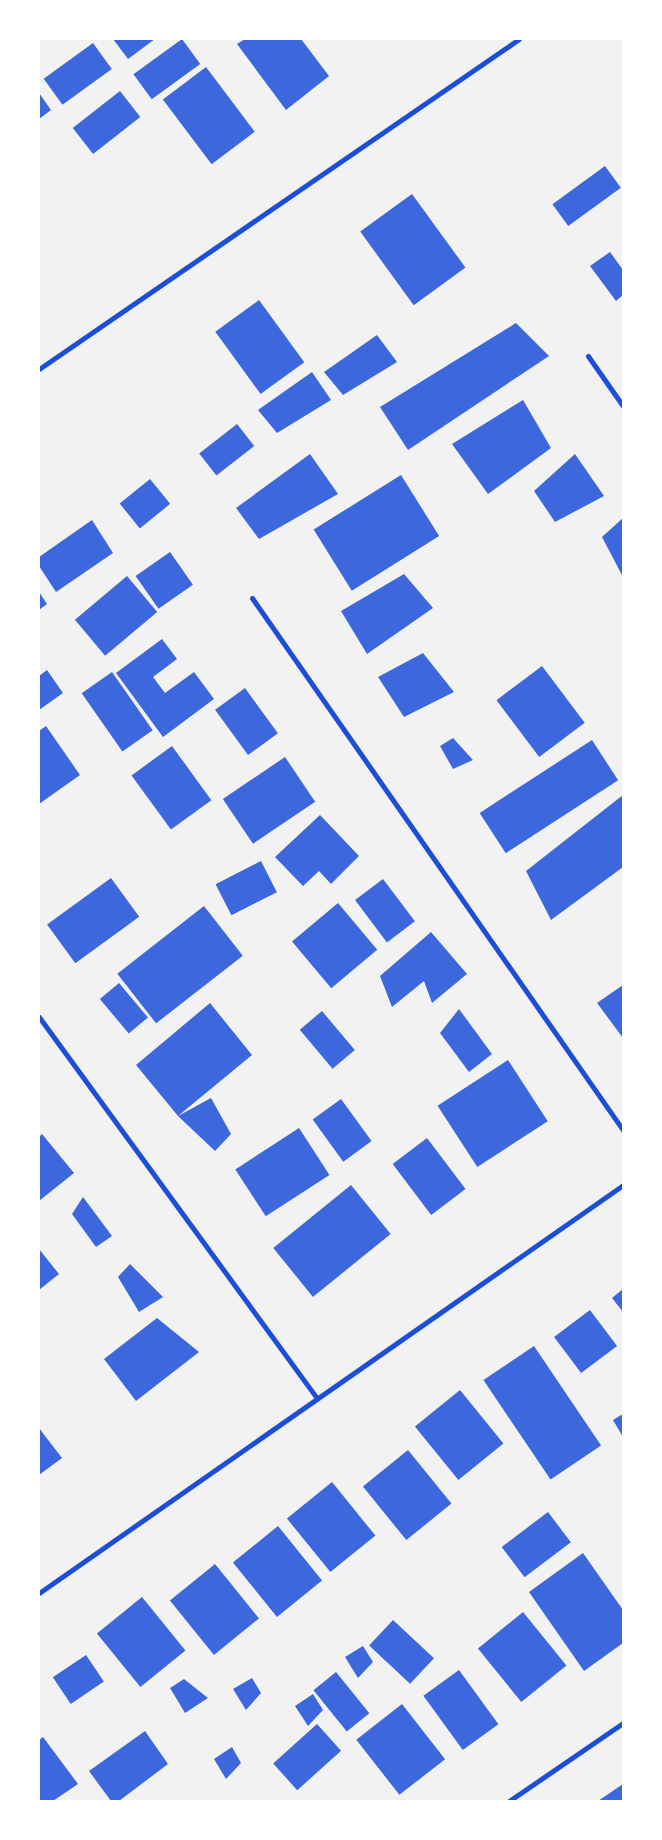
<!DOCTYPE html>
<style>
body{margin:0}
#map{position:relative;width:662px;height:1840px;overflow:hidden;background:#f2f2f2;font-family:Barlow,sans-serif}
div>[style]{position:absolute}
.building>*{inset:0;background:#3d67dc;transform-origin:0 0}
.minor>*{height:5px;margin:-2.5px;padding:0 2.5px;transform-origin:2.5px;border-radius:2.5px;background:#1d4ed8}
span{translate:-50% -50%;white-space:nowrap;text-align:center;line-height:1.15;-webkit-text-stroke:4.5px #fff;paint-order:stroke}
.frame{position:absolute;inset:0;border:40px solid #fff;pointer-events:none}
</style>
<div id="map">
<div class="building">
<div style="clip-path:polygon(113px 39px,155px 39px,128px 59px)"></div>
<div style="left:182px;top:39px;width:31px;height:60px;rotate:54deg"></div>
<div style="clip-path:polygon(245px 39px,301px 39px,329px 76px,286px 110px,237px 44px)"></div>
<div style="left:93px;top:43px;width:32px;height:61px;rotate:54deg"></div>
<div style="left:206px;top:67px;width:81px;height:54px;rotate:53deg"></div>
<div style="left:120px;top:91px;width:33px;height:60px;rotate:52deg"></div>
<div style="clip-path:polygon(39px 93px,51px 110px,39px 119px)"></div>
<div style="left:605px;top:166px;width:27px;height:65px;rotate:54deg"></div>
<div style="left:412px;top:194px;width:91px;height:64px;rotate:54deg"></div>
<div style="clip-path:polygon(610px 252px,623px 270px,623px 295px,616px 301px,590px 266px)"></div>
<div style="left:259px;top:300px;width:77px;height:54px;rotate:54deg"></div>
<div style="clip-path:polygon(516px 323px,549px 356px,408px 450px,380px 407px)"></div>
<div style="clip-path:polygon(377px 335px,397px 362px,343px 395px,324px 372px)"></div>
<div style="clip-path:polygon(312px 372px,331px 400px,277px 433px,258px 410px)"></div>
<div style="clip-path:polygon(523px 400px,551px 448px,488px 494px,452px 444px)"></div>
<div style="left:237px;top:424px;width:28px;height:48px;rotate:52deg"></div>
<div style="clip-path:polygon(310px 454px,338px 494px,259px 539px,236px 508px)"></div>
<div style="clip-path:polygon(575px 454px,604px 496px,555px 522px,534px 491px)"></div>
<div style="left:401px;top:475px;width:72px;height:103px;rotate:58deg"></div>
<div style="left:150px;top:479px;width:32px;height:39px;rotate:51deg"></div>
<div style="clip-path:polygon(623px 518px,623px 577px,602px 537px)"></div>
<div style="clip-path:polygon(92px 520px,113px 553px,56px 592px,39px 566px,39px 557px)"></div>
<div style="left:170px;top:552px;width:40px;height:42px;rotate:55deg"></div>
<div style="clip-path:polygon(404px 574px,433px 608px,367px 654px,341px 611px)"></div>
<div style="left:127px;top:576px;width:47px;height:68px;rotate:50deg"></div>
<div style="clip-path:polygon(39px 592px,47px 604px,39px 610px)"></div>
<div style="clip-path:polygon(162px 639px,177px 659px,153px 677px,165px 693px,194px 672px,214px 699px,163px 737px,116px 673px)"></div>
<div style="clip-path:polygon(423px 653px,454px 692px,404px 717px,378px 677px)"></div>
<div style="left:542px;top:666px;width:71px;height:57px;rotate:53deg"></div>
<div style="clip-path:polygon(47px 670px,63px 693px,39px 710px,39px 676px)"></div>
<div style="left:112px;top:672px;width:71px;height:37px;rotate:55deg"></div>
<div style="left:245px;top:688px;width:56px;height:37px;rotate:54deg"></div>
<div style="clip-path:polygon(46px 726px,80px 775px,39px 804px,39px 731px)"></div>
<div style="clip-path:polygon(453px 738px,473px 760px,453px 769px,440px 746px)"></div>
<div style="left:592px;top:740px;width:48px;height:134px;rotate:57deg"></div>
<div style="left:172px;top:746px;width:67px;height:50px;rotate:54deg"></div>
<div style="left:285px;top:757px;width:54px;height:75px;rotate:56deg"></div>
<div style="clip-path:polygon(623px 795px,623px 867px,551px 920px,526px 871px)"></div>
<div style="clip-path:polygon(320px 815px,359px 856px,331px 884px,319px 871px,303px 886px,275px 857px)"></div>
<div style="left:261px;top:861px;width:35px;height:51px;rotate:63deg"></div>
<div style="left:111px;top:878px;width:48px;height:79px;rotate:54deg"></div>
<div style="left:383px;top:879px;width:53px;height:35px;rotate:53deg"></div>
<div style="left:338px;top:903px;width:61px;height:60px;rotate:50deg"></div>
<div style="left:204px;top:906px;width:63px;height:110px;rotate:52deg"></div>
<div style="clip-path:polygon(431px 932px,467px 974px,432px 1003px,424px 981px,392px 1007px,380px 976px)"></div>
<div style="left:119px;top:983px;width:45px;height:25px;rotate:50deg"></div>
<div style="clip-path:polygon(623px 985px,623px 1038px,597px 1003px)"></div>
<div style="clip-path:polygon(210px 1003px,252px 1055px,178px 1116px,211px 1098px,231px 1134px,215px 1151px,178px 1116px,136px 1065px)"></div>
<div style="clip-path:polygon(459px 1009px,492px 1054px,469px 1072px,440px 1033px)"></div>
<div style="left:322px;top:1011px;width:51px;height:29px;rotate:50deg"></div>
<div style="left:508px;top:1060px;width:73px;height:84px;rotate:57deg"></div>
<div style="left:341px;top:1099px;width:52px;height:35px;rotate:54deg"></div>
<div style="left:299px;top:1128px;width:56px;height:76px;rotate:57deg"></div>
<div style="clip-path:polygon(42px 1134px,74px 1173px,39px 1201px,39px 1137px)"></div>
<div style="left:427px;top:1138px;width:64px;height:43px;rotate:53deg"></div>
<div style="left:351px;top:1185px;width:63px;height:100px;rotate:51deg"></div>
<div style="clip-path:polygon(83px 1197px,112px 1236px,96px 1247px,72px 1214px)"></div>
<div style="clip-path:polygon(39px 1249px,59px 1274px,39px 1290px)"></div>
<div style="clip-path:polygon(130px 1264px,163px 1297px,139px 1312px,118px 1277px)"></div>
<div style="clip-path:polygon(623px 1289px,623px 1312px,612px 1298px)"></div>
<div style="left:590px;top:1310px;width:45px;height:45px;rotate:53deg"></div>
<div style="clip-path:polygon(157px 1318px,199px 1352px,136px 1401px,104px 1359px)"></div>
<div style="left:534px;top:1346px;width:120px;height:61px;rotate:56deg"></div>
<div style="left:460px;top:1390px;width:69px;height:58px;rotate:51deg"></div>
<div style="clip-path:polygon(623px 1414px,623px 1437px,613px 1420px)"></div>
<div style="clip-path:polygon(39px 1428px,62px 1458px,39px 1475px)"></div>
<div style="left:408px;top:1450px;width:69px;height:58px;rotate:51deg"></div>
<div style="left:332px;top:1482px;width:69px;height:58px;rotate:51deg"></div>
<div style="left:548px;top:1512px;width:38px;height:58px;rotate:53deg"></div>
<div style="left:278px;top:1526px;width:70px;height:58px;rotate:51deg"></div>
<div style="clip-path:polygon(583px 1553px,623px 1610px,623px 1643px,584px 1671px,529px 1592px)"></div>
<div style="left:215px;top:1564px;width:70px;height:58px;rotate:51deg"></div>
<div style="left:142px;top:1597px;width:69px;height:58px;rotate:51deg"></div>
<div style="left:523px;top:1612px;width:69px;height:58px;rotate:51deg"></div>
<div style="left:393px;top:1620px;width:56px;height:35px;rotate:43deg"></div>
<div style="clip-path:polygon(363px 1646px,373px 1662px,358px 1678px,345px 1657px)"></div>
<div style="left:86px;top:1655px;width:32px;height:40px;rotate:56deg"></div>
<div style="left:459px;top:1670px;width:67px;height:44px;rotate:54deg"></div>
<div style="left:336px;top:1672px;width:53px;height:29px;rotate:51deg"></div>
<div style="clip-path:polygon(252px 1678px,261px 1693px,246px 1710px,233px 1689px)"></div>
<div style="clip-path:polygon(184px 1679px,208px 1698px,185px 1713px,170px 1688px)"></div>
<div style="clip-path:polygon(313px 1694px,323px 1710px,308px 1726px,295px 1706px)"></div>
<div style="left:402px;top:1704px;width:70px;height:58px;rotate:52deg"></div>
<div style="left:317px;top:1724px;width:36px;height:59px;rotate:48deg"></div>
<div style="clip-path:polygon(145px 1731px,168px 1764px,119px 1801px,111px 1801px,89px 1771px)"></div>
<div style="clip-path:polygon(43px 1737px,78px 1784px,53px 1801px,39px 1801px,39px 1740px)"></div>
<div style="clip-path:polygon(232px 1747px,241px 1763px,226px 1779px,214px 1759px)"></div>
<div style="clip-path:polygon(623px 1784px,623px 1801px,598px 1801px)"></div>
</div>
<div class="minor">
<div style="left:588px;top:356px;width:61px;rotate:55deg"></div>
<div style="left:39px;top:369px;width:582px;rotate:-34.51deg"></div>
<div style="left:252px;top:598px;width:649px;rotate:55.11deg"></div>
<div style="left:39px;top:1017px;width:472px;rotate:53.9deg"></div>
<div style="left:39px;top:1593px;width:712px;rotate:-34.94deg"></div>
<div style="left:509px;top:1801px;width:138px;rotate:-34.4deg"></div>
</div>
<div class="frame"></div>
</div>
